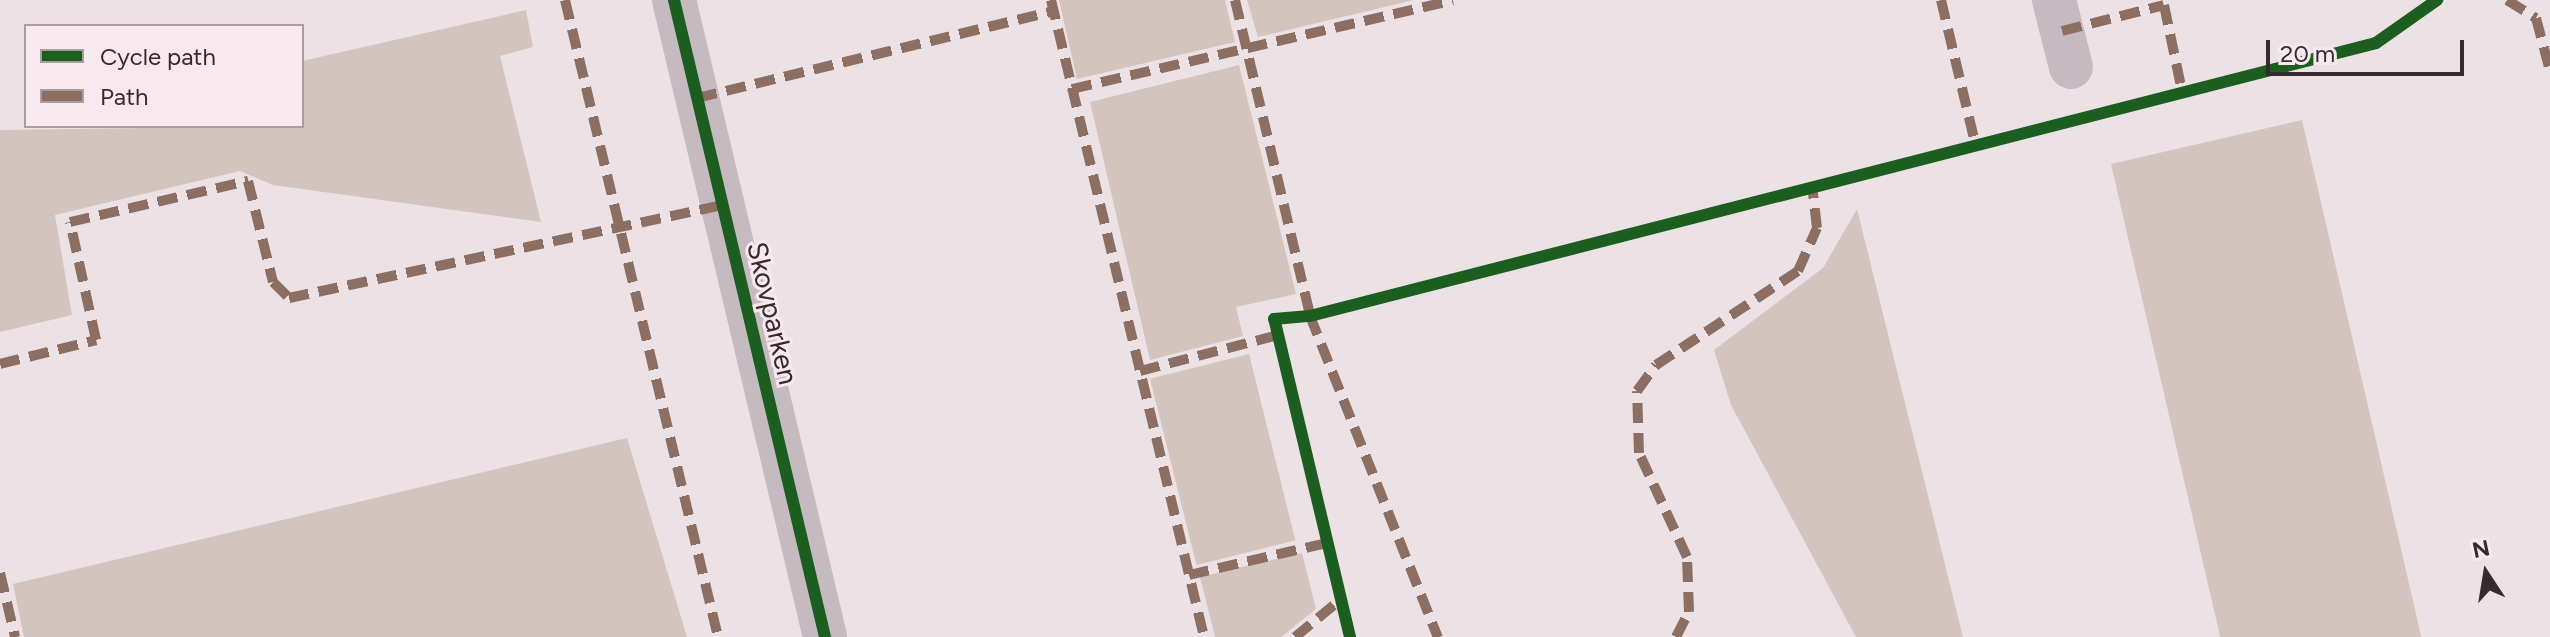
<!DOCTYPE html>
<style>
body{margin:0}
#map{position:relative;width:2550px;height:637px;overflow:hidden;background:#ece2e5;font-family:Figtree,sans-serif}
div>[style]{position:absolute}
.green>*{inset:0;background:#d3c5bd;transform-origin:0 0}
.minor>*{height:44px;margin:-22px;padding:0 22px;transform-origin:22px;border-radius:22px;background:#c5babf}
.quiet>*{height:10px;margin-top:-5px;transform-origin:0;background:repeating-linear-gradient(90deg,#8d6e63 0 20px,transparent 0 30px)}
.cycleway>*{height:12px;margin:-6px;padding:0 6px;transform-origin:6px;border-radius:6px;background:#1b5e20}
span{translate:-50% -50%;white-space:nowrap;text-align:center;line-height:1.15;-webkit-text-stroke:6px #f8e9ee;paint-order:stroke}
.street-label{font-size:28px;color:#362930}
.legend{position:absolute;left:24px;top:24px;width:280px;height:104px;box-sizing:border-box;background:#f8e9ee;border:2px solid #aa9ca2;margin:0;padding:10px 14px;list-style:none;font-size:24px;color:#362930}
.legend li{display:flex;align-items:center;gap:16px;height:40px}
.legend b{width:40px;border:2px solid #aa9ca2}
.north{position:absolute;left:2446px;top:533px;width:80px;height:80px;-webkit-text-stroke:6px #f8e9ee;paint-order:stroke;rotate:348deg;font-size:22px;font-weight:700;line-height:32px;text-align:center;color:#362930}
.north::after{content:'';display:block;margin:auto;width:28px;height:36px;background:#362930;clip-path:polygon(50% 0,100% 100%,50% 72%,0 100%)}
.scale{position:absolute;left:2266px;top:40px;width:198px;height:36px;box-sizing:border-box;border:4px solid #362930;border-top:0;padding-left:10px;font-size:24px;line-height:28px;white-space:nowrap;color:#362930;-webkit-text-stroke:6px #f8e9ee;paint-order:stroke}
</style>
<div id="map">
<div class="green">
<div style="clip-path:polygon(1059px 0,1225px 0,1235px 42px,1077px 79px)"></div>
<div style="clip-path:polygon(1247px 0,1414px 0,1258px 37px)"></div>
<div style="clip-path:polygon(526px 10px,533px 47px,500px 56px,541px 222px,273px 185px,240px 171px,55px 215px,72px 315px,0 332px,0 130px,302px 126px,302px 61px)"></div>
<div style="clip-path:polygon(1239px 65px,1296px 294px,1236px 307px,1243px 336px,1150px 360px,1090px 102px)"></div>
<div style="left:2302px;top:120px;width:531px;height:196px;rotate:77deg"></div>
<div style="clip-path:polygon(1857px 209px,1963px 637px,1856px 637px,1731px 405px,1714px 350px,1823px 268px)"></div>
<div style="left:1249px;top:354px;width:192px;height:102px;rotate:76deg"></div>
<div style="clip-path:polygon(627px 438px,687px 637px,24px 637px,13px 584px)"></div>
<div style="clip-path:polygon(1302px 553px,1316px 609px,1281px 637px,1215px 637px,1200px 577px)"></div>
</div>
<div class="minor">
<div style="left:674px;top:0;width:655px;rotate:76.66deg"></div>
<div style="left:2054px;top:0;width:69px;rotate:75.8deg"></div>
</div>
<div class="quiet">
<div style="left:565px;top:0;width:655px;rotate:76.49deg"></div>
<div style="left:1051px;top:0;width:655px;rotate:76.49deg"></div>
<div style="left:1235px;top:0;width:325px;rotate:76.6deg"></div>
<div style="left:1310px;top:316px;width:346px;rotate:68.3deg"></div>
<div style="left:1941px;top:0;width:147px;rotate:76.6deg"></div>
<div style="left:2507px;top:0;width:34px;rotate:32deg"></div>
<div style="left:2536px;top:18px;width:55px;rotate:75.2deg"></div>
<div style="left:2062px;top:31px;width:105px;rotate:-14.3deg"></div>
<div style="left:2164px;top:5px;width:88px;rotate:78.2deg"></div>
<div style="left:1072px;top:89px;width:391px;rotate:-13.1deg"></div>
<div style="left:697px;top:98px;width:367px;rotate:-13.7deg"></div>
<div style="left:0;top:364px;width:99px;rotate:-14deg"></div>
<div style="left:96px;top:340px;width:121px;rotate:-102.4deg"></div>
<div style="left:70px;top:222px;width:183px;rotate:-13deg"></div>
<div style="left:248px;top:181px;width:104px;rotate:76.1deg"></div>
<div style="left:273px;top:282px;width:23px;rotate:45deg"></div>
<div style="left:289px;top:298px;width:443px;rotate:-12.1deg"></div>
<div style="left:1140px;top:371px;width:143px;rotate:-14.6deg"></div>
<div style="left:0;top:573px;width:66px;rotate:76.8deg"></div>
<div style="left:1189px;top:575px;width:141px;rotate:-13.1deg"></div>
<div style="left:1295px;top:637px;width:58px;rotate:-39.4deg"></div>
<div style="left:1676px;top:637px;width:28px;rotate:-63deg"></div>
<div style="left:1689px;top:612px;width:55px;rotate:-92.1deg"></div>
<div style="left:1687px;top:557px;width:115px;rotate:-114.8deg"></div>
<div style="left:1639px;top:453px;width:62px;rotate:-91.8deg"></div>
<div style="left:1637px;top:391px;width:32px;rotate:-54deg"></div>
<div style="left:1656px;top:365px;width:170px;rotate:-33.5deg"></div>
<div style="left:1798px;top:271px;width:47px;rotate:-66.2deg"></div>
<div style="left:1817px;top:228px;width:43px;rotate:-96.6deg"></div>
</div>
<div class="cycleway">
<div style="left:674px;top:0;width:655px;rotate:76.66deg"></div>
<div style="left:1350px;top:637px;width:327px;rotate:-103.4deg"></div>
<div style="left:1274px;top:319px;width:36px;rotate:-5deg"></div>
<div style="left:1310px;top:316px;width:1100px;rotate:-14.36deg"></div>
<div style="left:2376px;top:43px;width:75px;rotate:-35.2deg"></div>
</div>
<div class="street-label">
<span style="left:773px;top:313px;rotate:77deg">Skovparken</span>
</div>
<ul class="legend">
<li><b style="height:10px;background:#1b5e20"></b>Cycle path</li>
<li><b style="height:10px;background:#8d6e63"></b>Path</li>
</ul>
<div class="north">N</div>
<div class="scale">20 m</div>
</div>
